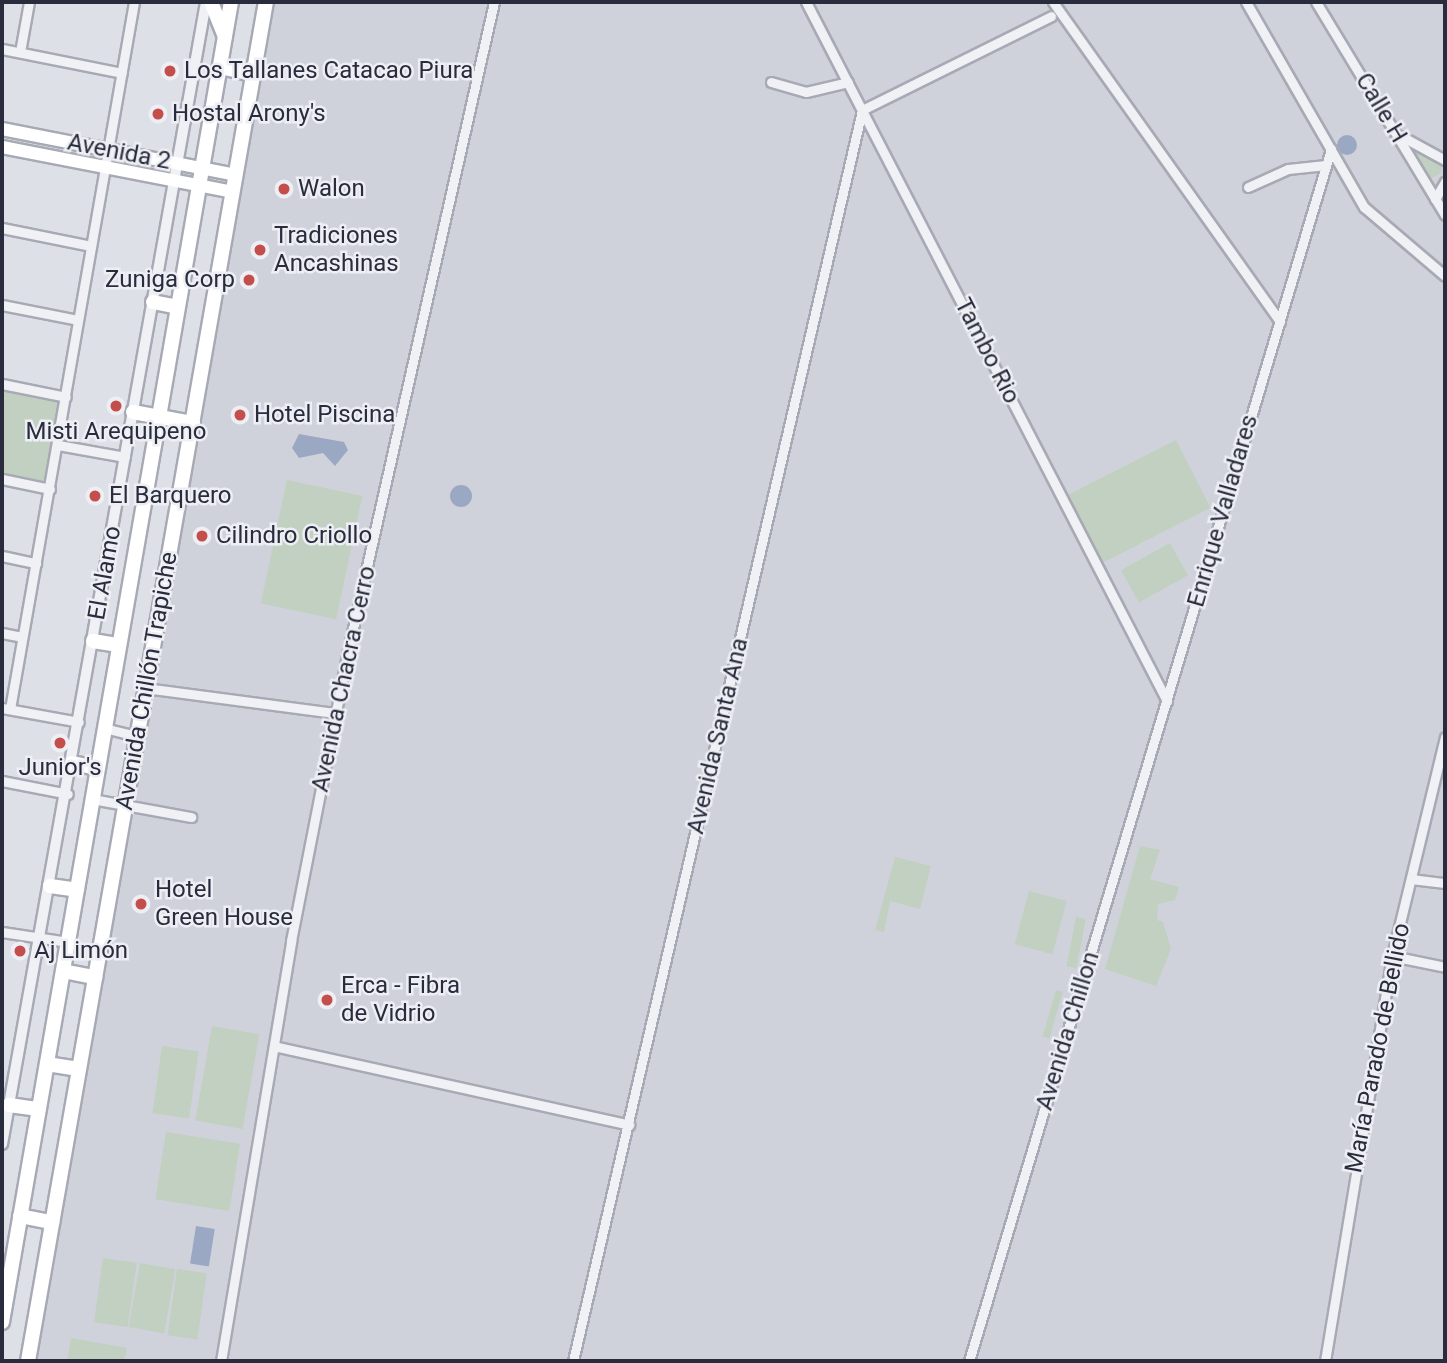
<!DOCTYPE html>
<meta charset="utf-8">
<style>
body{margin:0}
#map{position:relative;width:1447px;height:1363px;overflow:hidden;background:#dee0e7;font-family:Roboto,sans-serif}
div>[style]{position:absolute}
.built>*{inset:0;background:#d0d2db}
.green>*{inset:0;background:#c1d0c0;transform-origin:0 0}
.water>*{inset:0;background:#9ba8c4;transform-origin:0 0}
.round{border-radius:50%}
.roads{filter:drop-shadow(2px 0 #a7aab4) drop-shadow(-2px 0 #a7aab4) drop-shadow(0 2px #a7aab4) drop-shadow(0 -2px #a7aab4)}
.minor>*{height:9px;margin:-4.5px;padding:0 4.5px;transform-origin:4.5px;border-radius:4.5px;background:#f0f1f5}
.tertiary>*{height:10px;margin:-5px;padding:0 5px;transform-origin:5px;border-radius:5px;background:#f0f1f5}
.secondary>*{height:12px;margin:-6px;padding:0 6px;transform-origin:6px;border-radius:6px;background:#fff}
.primary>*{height:14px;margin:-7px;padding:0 7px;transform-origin:7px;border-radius:7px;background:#fff}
.dots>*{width:19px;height:19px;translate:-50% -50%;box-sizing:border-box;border:4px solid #edeff4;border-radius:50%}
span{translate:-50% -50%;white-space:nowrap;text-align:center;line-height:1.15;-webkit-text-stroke:5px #edeff4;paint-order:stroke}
.poi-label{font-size:24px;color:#282c3c}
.left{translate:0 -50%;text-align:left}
.right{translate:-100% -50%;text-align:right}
.street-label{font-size:24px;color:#282c3c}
.frame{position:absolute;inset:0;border:4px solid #282c3c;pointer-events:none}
</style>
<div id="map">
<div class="built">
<div style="clip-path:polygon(272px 2px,1445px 2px,1445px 1361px,36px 1361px)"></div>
</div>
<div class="green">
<div style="clip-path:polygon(1411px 150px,1442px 166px,1441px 173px,1430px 179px)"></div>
<div style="clip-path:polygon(2px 388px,61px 399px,44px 482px,2px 474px)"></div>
<div style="left:1176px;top:440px;width:76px;height:123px;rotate:63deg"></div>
<div style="left:287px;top:480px;width:77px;height:126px;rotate:12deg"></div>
<div style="left:1170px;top:543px;width:37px;height:56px;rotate:61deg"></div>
<div style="clip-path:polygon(1140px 846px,1160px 850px,1150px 879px,1179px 887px,1175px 900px,1158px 904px,1157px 920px,1163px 922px,1171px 949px,1156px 986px,1105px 969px)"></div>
<div style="clip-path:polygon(895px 857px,931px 866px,920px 909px,890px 901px,884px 932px,875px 930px)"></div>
<div style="left:1029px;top:891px;width:39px;height:55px;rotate:15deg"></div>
<div style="left:1076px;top:917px;width:10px;height:50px;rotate:11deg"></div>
<div style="left:1056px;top:990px;width:7px;height:48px;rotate:16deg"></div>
<div style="left:212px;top:1026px;width:48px;height:96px;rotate:10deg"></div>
<div style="left:162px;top:1046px;width:37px;height:68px;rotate:8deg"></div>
<div style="left:166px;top:1132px;width:75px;height:68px;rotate:9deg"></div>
<div style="left:103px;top:1258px;width:34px;height:65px;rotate:8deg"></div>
<div style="left:140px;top:1263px;width:36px;height:65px;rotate:10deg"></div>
<div style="left:177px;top:1269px;width:30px;height:67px;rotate:8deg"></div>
<div style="clip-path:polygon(71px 1338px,127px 1348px,124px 1361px,67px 1361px)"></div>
</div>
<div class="water">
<div class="round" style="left:1337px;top:135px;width:20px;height:20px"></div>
<div style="clip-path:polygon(299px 434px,344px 442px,348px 450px,335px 466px,323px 453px,299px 458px,292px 448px)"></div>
<div class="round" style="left:450px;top:485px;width:22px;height:22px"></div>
<div style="left:196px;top:1226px;width:19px;height:38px;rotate:9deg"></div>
</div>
<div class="roads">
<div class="minor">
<div style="left:806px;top:2px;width:787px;rotate:62.69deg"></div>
<div style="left:1053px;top:2px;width:392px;rotate:54.6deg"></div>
<div style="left:1246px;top:2px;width:237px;rotate:60.1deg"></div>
<div style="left:1364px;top:207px;width:106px;rotate:40.4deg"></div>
<div style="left:1316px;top:2px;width:249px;rotate:58.8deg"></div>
<div style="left:2px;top:49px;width:122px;rotate:11.3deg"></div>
<div style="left:20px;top:52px;width:51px;rotate:-79.8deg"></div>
<div style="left:771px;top:82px;width:36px;rotate:16deg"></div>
<div style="left:806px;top:92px;width:43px;rotate:-13.4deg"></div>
<div style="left:1401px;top:136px;width:50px;rotate:28.6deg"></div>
<div style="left:1248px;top:187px;width:44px;rotate:-24.2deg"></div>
<div style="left:1288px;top:169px;width:38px;rotate:-6deg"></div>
<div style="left:1435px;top:199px;width:20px;rotate:-60deg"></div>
<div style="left:2px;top:228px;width:91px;rotate:11.4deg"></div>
<div style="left:2px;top:305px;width:77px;rotate:11.2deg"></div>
<div style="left:2px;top:384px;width:65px;rotate:11.5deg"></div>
<div style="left:58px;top:445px;width:68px;rotate:10.2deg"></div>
<div style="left:2px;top:479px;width:49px;rotate:11.8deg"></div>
<div style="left:2px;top:556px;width:35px;rotate:12deg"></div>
<div style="left:2px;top:633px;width:20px;rotate:11deg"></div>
<div style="left:145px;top:688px;width:193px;rotate:7.5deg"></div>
<div style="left:2px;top:708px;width:78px;rotate:10.3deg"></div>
<div style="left:10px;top:709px;width:718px;rotate:-80.05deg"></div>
<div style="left:104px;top:728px;width:34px;rotate:14deg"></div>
<div style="left:2px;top:781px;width:67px;rotate:11.1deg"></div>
<div style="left:92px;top:799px;width:101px;rotate:10.3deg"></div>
<div style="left:1411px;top:879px;width:34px;rotate:7deg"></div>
<div style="left:2px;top:932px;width:67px;rotate:8.6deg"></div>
<div style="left:1392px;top:956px;width:54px;rotate:11.7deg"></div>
<div style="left:274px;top:1046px;width:364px;rotate:12.5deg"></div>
<div style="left:221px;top:1361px;width:426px;rotate:-80.5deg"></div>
<div style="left:291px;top:941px;width:301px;rotate:-78.9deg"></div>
<div style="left:349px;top:646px;width:660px;rotate:-77.31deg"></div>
<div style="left:573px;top:1361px;width:1284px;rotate:-76.99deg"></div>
<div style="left:862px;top:110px;width:211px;rotate:-26.4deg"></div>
<div style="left:969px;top:1361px;width:1265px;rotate:-73.37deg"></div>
<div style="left:1325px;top:1361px;width:411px;rotate:-80.6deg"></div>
<div style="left:1392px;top:956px;width:225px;rotate:-76.4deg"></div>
</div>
<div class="tertiary">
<div style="left:2px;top:1144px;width:1160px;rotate:-79.87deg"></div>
</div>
<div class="secondary">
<div style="left:2px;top:129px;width:238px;rotate:11.1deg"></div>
<div style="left:2px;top:147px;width:235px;rotate:11deg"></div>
</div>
<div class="primary">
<div style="left:211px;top:2px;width:37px;rotate:68deg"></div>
<div style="left:220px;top:67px;width:34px;rotate:12deg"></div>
<div style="left:153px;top:302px;width:25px;rotate:11deg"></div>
<div style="left:133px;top:412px;width:61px;rotate:10.4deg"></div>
<div style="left:93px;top:641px;width:26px;rotate:9deg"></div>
<div style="left:72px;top:763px;width:25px;rotate:11deg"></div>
<div style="left:50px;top:886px;width:27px;rotate:8deg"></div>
<div style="left:63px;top:971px;width:33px;rotate:11deg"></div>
<div style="left:47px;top:1064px;width:32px;rotate:9deg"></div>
<div style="left:9px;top:1105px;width:30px;rotate:8deg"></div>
<div style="left:20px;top:1216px;width:33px;rotate:11deg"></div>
<div style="left:2px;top:1322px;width:1340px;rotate:-80.16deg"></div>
<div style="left:28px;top:1361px;width:1380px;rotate:-80.07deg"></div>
</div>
</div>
<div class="dots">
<div style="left:170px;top:71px;background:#c44e4b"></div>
<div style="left:158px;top:114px;background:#c44e4b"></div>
<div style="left:284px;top:189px;background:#c44e4b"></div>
<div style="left:260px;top:250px;background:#c44e4b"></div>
<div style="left:249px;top:280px;background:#c44e4b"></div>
<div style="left:116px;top:406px;background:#c44e4b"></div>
<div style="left:240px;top:415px;background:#c44e4b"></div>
<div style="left:95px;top:496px;background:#c44e4b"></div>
<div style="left:202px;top:536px;background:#c44e4b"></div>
<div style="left:60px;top:743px;background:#c44e4b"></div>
<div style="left:141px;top:904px;background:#c44e4b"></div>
<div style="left:20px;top:951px;background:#c44e4b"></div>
<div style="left:327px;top:1000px;background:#c44e4b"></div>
</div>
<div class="poi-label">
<span class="left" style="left:184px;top:71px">Los Tallanes Catacao Piura</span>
<span class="left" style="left:172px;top:114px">Hostal Arony's</span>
<span class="left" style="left:298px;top:189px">Walon</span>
<span class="left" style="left:274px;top:250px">Tradiciones<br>Ancashinas</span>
<span class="right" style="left:235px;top:280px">Zuniga Corp</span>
<span class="left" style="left:254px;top:415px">Hotel Piscina</span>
<span style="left:116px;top:432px">Misti Arequipeno</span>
<span class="left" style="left:109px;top:496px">El Barquero</span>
<span class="left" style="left:216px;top:536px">Cilindro Criollo</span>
<span style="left:60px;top:768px">Junior's</span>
<span class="left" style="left:155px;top:904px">Hotel<br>Green House</span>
<span class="left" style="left:34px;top:951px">Aj Limón</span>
<span class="left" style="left:341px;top:1000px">Erca - Fibra<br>de Vidrio</span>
</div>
<div class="street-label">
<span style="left:1381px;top:108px;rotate:59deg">Calle H</span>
<span style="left:119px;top:152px;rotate:11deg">Avenida 2</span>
<span style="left:987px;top:351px;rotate:63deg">Tambo Rio</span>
<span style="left:1223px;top:511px;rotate:-74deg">Enrique Valladares</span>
<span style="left:105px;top:573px;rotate:-80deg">El Alamo</span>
<span style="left:344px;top:679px;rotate:-78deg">Avenida Chacra Cerro</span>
<span style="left:147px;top:681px;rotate:-80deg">Avenida Chillón Trapiche</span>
<span style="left:718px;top:736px;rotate:-77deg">Avenida Santa Ana</span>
<span style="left:1068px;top:1031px;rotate:-73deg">Avenida Chillon</span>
<span style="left:1378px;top:1048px;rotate:-79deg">María Parado de Bellido</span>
</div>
<div class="frame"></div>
</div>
